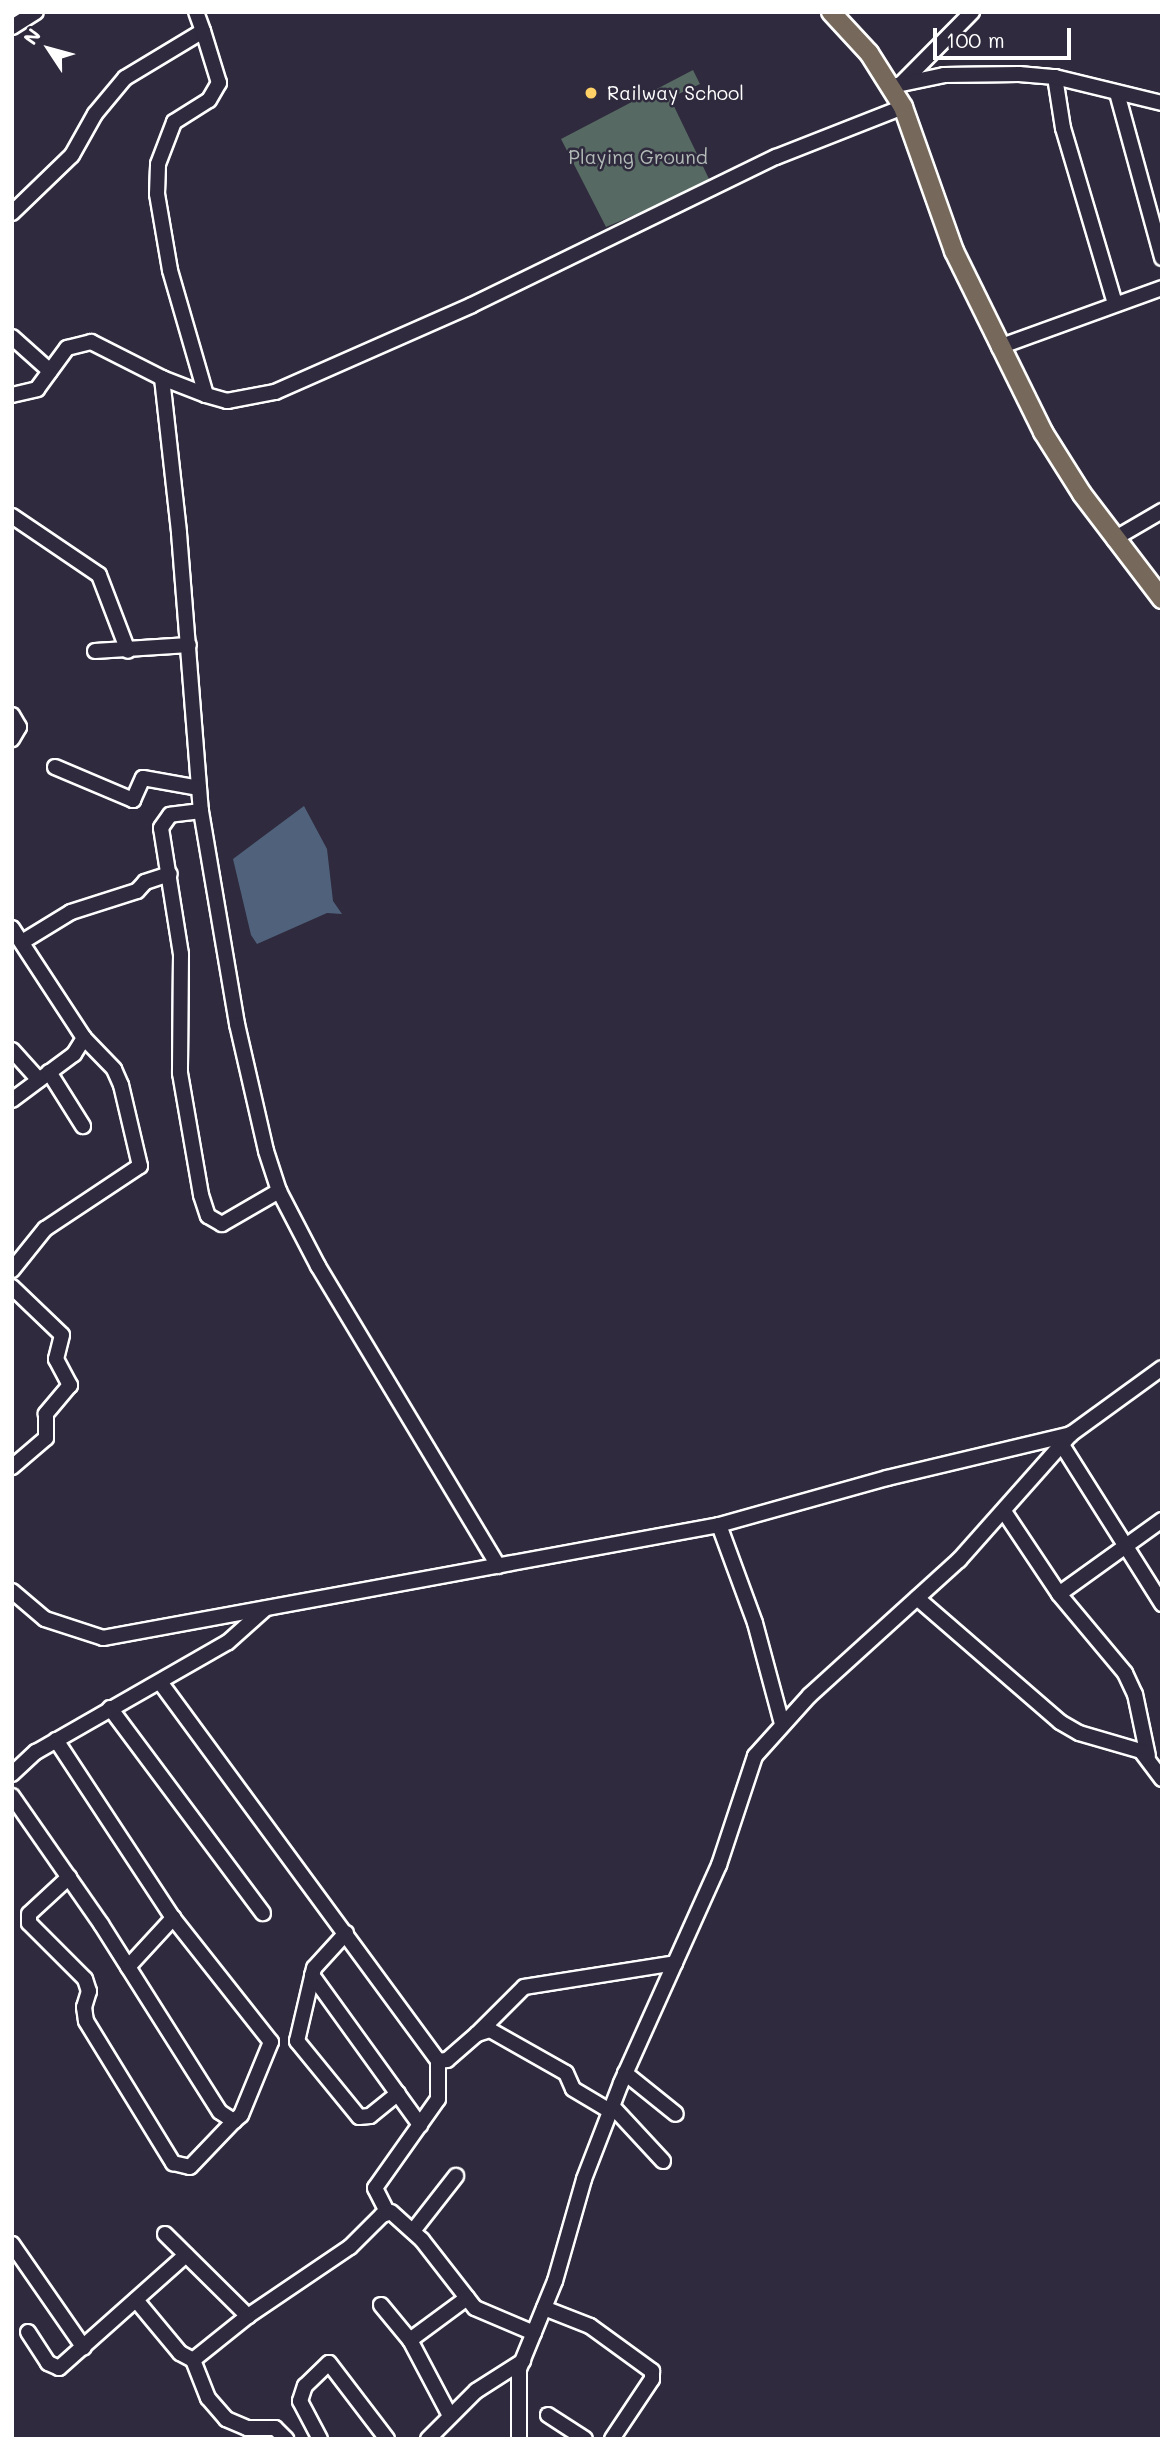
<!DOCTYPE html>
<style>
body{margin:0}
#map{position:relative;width:1174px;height:2451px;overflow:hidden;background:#2f2a3d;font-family:Mali,sans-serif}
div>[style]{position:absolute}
.green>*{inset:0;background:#566962}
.water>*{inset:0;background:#50627b}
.roads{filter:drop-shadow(2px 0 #fff) drop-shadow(-2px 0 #fff) drop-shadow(0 2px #fff) drop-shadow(0 -2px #fff)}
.minor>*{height:14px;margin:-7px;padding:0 7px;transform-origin:7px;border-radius:7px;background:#2f2a3d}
.major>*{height:18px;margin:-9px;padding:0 9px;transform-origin:9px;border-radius:9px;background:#76695c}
.dots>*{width:19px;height:19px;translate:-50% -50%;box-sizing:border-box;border:4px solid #2f2a3d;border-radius:50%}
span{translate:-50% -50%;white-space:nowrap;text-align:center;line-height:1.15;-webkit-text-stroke:5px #2f2a3d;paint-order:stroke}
.poi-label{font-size:19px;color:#fff}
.left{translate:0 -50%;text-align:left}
.park-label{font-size:19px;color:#b3bcb8}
.frame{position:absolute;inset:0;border:14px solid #fff;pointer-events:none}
.north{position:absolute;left:14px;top:14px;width:70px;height:70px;-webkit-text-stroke:5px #2f2a3d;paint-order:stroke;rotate:306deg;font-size:19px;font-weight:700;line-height:28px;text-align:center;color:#fff}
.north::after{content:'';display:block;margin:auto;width:24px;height:32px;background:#fff;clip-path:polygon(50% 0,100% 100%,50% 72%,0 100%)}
.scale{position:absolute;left:933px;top:28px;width:138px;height:32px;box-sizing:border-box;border:4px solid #fff;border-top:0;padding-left:9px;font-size:21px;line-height:24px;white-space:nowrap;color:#fff;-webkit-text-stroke:5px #2f2a3d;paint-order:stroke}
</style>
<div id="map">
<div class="green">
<div style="clip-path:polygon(693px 70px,700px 84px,670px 98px,711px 183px,606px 227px,561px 139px)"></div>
</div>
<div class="water">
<div style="clip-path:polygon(304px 806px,327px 849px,333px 901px,342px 914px,327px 913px,257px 944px,251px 935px,233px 859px)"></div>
</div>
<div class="roads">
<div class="minor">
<div style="left:12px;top:27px;width:28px;rotate:-32deg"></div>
<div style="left:1055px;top:77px;width:52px;rotate:81.1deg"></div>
<div style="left:1063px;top:128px;width:183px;rotate:73.5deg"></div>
<div style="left:902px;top:83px;width:100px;rotate:-45.4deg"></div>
<div style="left:892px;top:86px;width:53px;rotate:-11.9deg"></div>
<div style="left:944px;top:75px;width:75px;rotate:-0.8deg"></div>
<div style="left:1019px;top:74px;width:36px;rotate:5deg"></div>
<div style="left:1055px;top:77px;width:110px;rotate:13.7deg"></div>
<div style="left:1117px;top:93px;width:171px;rotate:74.7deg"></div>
<div style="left:12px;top:213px;width:83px;rotate:-44deg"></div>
<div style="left:72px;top:155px;width:47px;rotate:-60.7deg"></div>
<div style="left:95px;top:114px;width:47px;rotate:-50.2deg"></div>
<div style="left:125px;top:78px;width:91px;rotate:-31.1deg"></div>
<div style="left:203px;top:31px;width:20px;rotate:-110deg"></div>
<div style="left:12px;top:337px;width:51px;rotate:41.8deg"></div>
<div style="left:999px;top:347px;width:173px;rotate:-19.9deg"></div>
<div style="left:162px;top:378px;width:47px;rotate:21.1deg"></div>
<div style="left:206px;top:395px;width:130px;rotate:-106.1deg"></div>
<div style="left:170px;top:270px;width:77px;rotate:-99.7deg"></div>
<div style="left:157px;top:194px;width:30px;rotate:-88deg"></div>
<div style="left:158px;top:164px;width:45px;rotate:-69.1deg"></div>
<div style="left:174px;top:122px;width:41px;rotate:-32.2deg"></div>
<div style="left:209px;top:100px;width:20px;rotate:-60deg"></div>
<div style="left:219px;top:83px;width:54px;rotate:-107.1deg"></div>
<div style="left:12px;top:395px;width:26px;rotate:-13deg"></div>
<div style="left:37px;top:389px;width:51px;rotate:-53.8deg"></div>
<div style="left:67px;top:348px;width:25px;rotate:-14deg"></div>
<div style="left:91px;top:342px;width:80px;rotate:26.9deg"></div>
<div style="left:162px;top:378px;width:156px;rotate:83.7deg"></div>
<div style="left:179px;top:533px;width:279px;rotate:85.5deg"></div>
<div style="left:201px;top:811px;width:216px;rotate:80.4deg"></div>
<div style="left:237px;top:1024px;width:130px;rotate:77.1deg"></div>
<div style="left:266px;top:1151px;width:42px;rotate:72deg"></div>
<div style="left:279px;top:1191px;width:85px;rotate:62.5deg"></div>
<div style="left:318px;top:1266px;width:350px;rotate:59deg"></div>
<div style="left:206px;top:395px;width:22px;rotate:16deg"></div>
<div style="left:227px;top:401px;width:49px;rotate:-10.6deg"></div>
<div style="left:275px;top:392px;width:215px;rotate:-23.8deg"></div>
<div style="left:472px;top:305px;width:338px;rotate:-26deg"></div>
<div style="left:776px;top:157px;width:136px;rotate:-21.5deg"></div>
<div style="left:12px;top:516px;width:105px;rotate:34.1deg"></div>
<div style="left:99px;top:575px;width:81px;rotate:69.1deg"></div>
<div style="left:1114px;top:539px;width:56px;rotate:-30.3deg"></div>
<div style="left:95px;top:651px;width:94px;rotate:-3.7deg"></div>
<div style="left:12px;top:715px;width:14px;rotate:60deg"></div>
<div style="left:19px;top:727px;width:14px;rotate:120deg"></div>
<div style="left:55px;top:767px;width:85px;rotate:22.9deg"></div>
<div style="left:133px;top:800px;width:24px;rotate:-66deg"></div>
<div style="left:143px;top:778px;width:57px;rotate:10.1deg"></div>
<div style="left:201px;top:811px;width:31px;rotate:173deg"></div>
<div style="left:170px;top:815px;width:16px;rotate:125deg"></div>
<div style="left:161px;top:828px;width:128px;rotate:81deg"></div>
<div style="left:181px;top:954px;width:119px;rotate:90.5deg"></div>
<div style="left:180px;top:1073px;width:124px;rotate:80.2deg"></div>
<div style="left:201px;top:1195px;width:22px;rotate:72deg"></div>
<div style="left:208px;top:1216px;width:16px;rotate:30deg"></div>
<div style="left:222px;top:1224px;width:66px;rotate:-30.1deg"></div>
<div style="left:12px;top:928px;width:131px;rotate:56.8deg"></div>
<div style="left:84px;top:1038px;width:19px;rotate:122deg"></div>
<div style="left:74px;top:1054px;width:77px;rotate:143.4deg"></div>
<div style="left:22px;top:942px;width:57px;rotate:-31.5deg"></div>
<div style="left:71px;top:912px;width:69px;rotate:-17.7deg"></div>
<div style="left:137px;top:891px;width:12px;rotate:-48deg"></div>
<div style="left:145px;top:882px;width:26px;rotate:-18deg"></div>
<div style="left:12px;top:1050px;width:40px;rotate:48deg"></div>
<div style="left:49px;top:1072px;width:64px;rotate:57.8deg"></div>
<div style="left:12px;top:1270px;width:53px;rotate:-51.2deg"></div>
<div style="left:45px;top:1229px;width:114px;rotate:-33.6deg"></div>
<div style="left:140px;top:1166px;width:83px;rotate:-103.2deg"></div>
<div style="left:121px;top:1085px;width:17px;rotate:-114deg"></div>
<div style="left:114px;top:1069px;width:43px;rotate:-134.1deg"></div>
<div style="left:12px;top:1287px;width:69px;rotate:43.8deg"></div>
<div style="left:62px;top:1335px;width:25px;rotate:104deg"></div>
<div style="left:56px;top:1359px;width:30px;rotate:62deg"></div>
<div style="left:70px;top:1385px;width:38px;rotate:130deg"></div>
<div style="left:46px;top:1414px;width:24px;rotate:90deg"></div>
<div style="left:46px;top:1438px;width:45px;rotate:139.5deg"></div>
<div style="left:1062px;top:1445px;width:188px;rotate:57.8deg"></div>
<div style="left:1005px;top:1513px;width:97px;rotate:56.3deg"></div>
<div style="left:1059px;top:1594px;width:103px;rotate:50.1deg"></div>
<div style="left:1125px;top:1673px;width:23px;rotate:65deg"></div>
<div style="left:1135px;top:1694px;width:63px;rotate:78.2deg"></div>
<div style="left:719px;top:1525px;width:104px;rotate:69.8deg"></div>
<div style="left:755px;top:1623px;width:105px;rotate:75deg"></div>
<div style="left:12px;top:1591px;width:43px;rotate:40.3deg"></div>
<div style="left:45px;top:1619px;width:61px;rotate:18.1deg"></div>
<div style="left:103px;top:1638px;width:626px;rotate:-10.39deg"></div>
<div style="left:719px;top:1525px;width:174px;rotate:-15.6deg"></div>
<div style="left:887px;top:1478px;width:189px;rotate:-13.4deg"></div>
<div style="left:1059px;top:1594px;width:127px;rotate:-35.7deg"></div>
<div style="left:917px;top:1598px;width:189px;rotate:40.9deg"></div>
<div style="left:1060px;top:1722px;width:22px;rotate:30deg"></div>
<div style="left:1079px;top:1733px;width:65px;rotate:16.2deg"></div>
<div style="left:1141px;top:1751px;width:35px;rotate:53deg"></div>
<div style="left:160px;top:1682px;width:470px;rotate:53.7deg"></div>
<div style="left:438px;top:2061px;width:38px;rotate:90deg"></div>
<div style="left:438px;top:2099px;width:109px;rotate:125.3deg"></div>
<div style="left:375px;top:2188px;width:27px;rotate:63deg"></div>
<div style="left:110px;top:1708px;width:256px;rotate:53.3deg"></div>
<div style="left:12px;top:1774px;width:33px;rotate:-43deg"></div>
<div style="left:36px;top:1752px;width:221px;rotate:-29.8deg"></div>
<div style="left:228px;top:1642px;width:50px;rotate:-41.7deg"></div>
<div style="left:12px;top:1796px;width:156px;rotate:55.2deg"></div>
<div style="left:101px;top:1924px;width:222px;rotate:57.7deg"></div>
<div style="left:220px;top:2112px;width:17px;rotate:33deg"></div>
<div style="left:234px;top:2121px;width:9px;rotate:-41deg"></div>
<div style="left:241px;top:2115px;width:79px;rotate:-67.7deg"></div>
<div style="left:271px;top:2042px;width:158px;rotate:-128.3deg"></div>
<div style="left:173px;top:1918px;width:213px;rotate:-123.3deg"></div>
<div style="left:69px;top:1877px;width:54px;rotate:137.2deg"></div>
<div style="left:29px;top:1914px;width:9px;rotate:90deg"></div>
<div style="left:29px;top:1923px;width:79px;rotate:45deg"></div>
<div style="left:85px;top:1979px;width:13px;rotate:72deg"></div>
<div style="left:89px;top:1991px;width:17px;rotate:107deg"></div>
<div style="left:84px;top:2007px;width:14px;rotate:82deg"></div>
<div style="left:86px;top:2021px;width:167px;rotate:58.5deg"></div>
<div style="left:173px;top:2163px;width:17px;rotate:13deg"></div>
<div style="left:190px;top:2167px;width:64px;rotate:-46.3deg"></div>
<div style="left:346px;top:1933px;width:47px;rotate:132.4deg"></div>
<div style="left:314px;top:1968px;width:75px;rotate:103.1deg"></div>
<div style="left:297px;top:2041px;width:98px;rotate:50.8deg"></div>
<div style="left:359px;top:2117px;width:11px;rotate:-5deg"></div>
<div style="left:370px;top:2116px;width:36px;rotate:-39deg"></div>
<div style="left:128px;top:1967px;width:67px;rotate:-47.4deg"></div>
<div style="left:312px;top:1975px;width:185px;rotate:54.2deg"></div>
<div style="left:477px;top:2034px;width:66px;rotate:-45deg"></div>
<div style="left:524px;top:1987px;width:153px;rotate:-9deg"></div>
<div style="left:438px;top:2061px;width:9px;rotate:-6deg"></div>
<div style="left:447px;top:2060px;width:40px;rotate:-41deg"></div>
<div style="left:477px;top:2034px;width:14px;rotate:-17deg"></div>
<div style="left:490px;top:2030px;width:87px;rotate:29.5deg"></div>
<div style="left:566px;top:2073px;width:17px;rotate:66deg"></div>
<div style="left:573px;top:2089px;width:43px;rotate:30.7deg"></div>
<div style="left:625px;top:2073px;width:65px;rotate:38.8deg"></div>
<div style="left:612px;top:2106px;width:75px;rotate:47.2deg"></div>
<div style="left:413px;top:2231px;width:70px;rotate:-52deg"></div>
<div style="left:165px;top:2234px;width:117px;rotate:44.7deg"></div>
<div style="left:248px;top:2316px;width:123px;rotate:-34.1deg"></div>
<div style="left:350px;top:2247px;width:45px;rotate:-45deg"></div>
<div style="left:382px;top:2215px;width:9px;rotate:-18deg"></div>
<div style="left:391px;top:2212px;width:42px;rotate:42.1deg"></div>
<div style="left:422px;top:2240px;width:86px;rotate:52.1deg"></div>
<div style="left:475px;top:2308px;width:64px;rotate:23deg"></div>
<div style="left:12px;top:2244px;width:126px;rotate:55.3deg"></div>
<div style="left:136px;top:2300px;width:69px;rotate:50.3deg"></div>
<div style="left:180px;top:2353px;width:15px;rotate:28deg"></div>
<div style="left:193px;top:2360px;width:70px;rotate:-38.7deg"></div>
<div style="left:381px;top:2305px;width:45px;rotate:50.4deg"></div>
<div style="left:410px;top:2340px;width:86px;rotate:62.2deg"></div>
<div style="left:544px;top:2308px;width:49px;rotate:21.4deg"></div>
<div style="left:590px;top:2326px;width:77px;rotate:36deg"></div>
<div style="left:652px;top:2371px;width:8px;rotate:90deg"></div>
<div style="left:652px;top:2379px;width:72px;rotate:123.7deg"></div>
<div style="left:28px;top:2332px;width:37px;rotate:57deg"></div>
<div style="left:48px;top:2363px;width:12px;rotate:24deg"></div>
<div style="left:59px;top:2368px;width:170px;rotate:-41.7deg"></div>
<div style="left:410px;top:2340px;width:71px;rotate:-36.4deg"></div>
<div style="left:193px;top:2360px;width:41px;rotate:68.5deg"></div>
<div style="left:208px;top:2398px;width:28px;rotate:49deg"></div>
<div style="left:226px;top:2419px;width:23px;rotate:23deg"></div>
<div style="left:247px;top:2428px;width:28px"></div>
<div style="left:275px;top:2428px;width:16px;rotate:45deg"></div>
<div style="left:548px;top:2415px;width:44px;rotate:33deg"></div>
<div style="left:320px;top:2439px;width:43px;rotate:-117.8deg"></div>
<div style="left:300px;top:2401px;width:16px;rotate:-72deg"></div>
<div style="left:305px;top:2386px;width:33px;rotate:-44deg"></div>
<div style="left:329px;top:2363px;width:96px;rotate:52.7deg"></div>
<div style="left:428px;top:2439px;width:68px;rotate:-45deg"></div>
<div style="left:476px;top:2391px;width:56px;rotate:-32.6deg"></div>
<div style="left:519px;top:2439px;width:70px;rotate:-90deg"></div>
<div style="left:519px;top:2369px;width:95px;rotate:-67.8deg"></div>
<div style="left:555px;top:2281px;width:106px;rotate:-74.1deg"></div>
<div style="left:584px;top:2179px;width:103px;rotate:-68.9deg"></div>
<div style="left:621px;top:2083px;width:239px;rotate:-65.8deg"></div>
<div style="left:719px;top:1865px;width:115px;rotate:-71.7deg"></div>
<div style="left:755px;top:1756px;width:82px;rotate:-48deg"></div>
<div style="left:810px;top:1695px;width:201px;rotate:-42.2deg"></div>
<div style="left:959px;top:1560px;width:169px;rotate:-48.4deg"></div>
<div style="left:1071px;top:1434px;width:112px;rotate:-36deg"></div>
</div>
<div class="major">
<div style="left:831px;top:12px;width:56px;rotate:47.2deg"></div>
<div style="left:869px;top:53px;width:64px;rotate:57.8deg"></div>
<div style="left:903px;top:107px;width:153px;rotate:70.5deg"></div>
<div style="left:954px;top:251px;width:202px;rotate:63.8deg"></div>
<div style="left:1043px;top:432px;width:73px;rotate:57.8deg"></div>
<div style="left:1082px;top:494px;width:132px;rotate:52.7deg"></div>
</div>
</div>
<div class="dots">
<div style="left:591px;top:93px;background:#ffd166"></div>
</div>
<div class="poi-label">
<span class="left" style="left:607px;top:93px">Railway School</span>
</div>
<div class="park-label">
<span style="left:638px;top:157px">Playing Ground</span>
</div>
<div class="frame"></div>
<div class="north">N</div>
<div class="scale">100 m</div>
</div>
